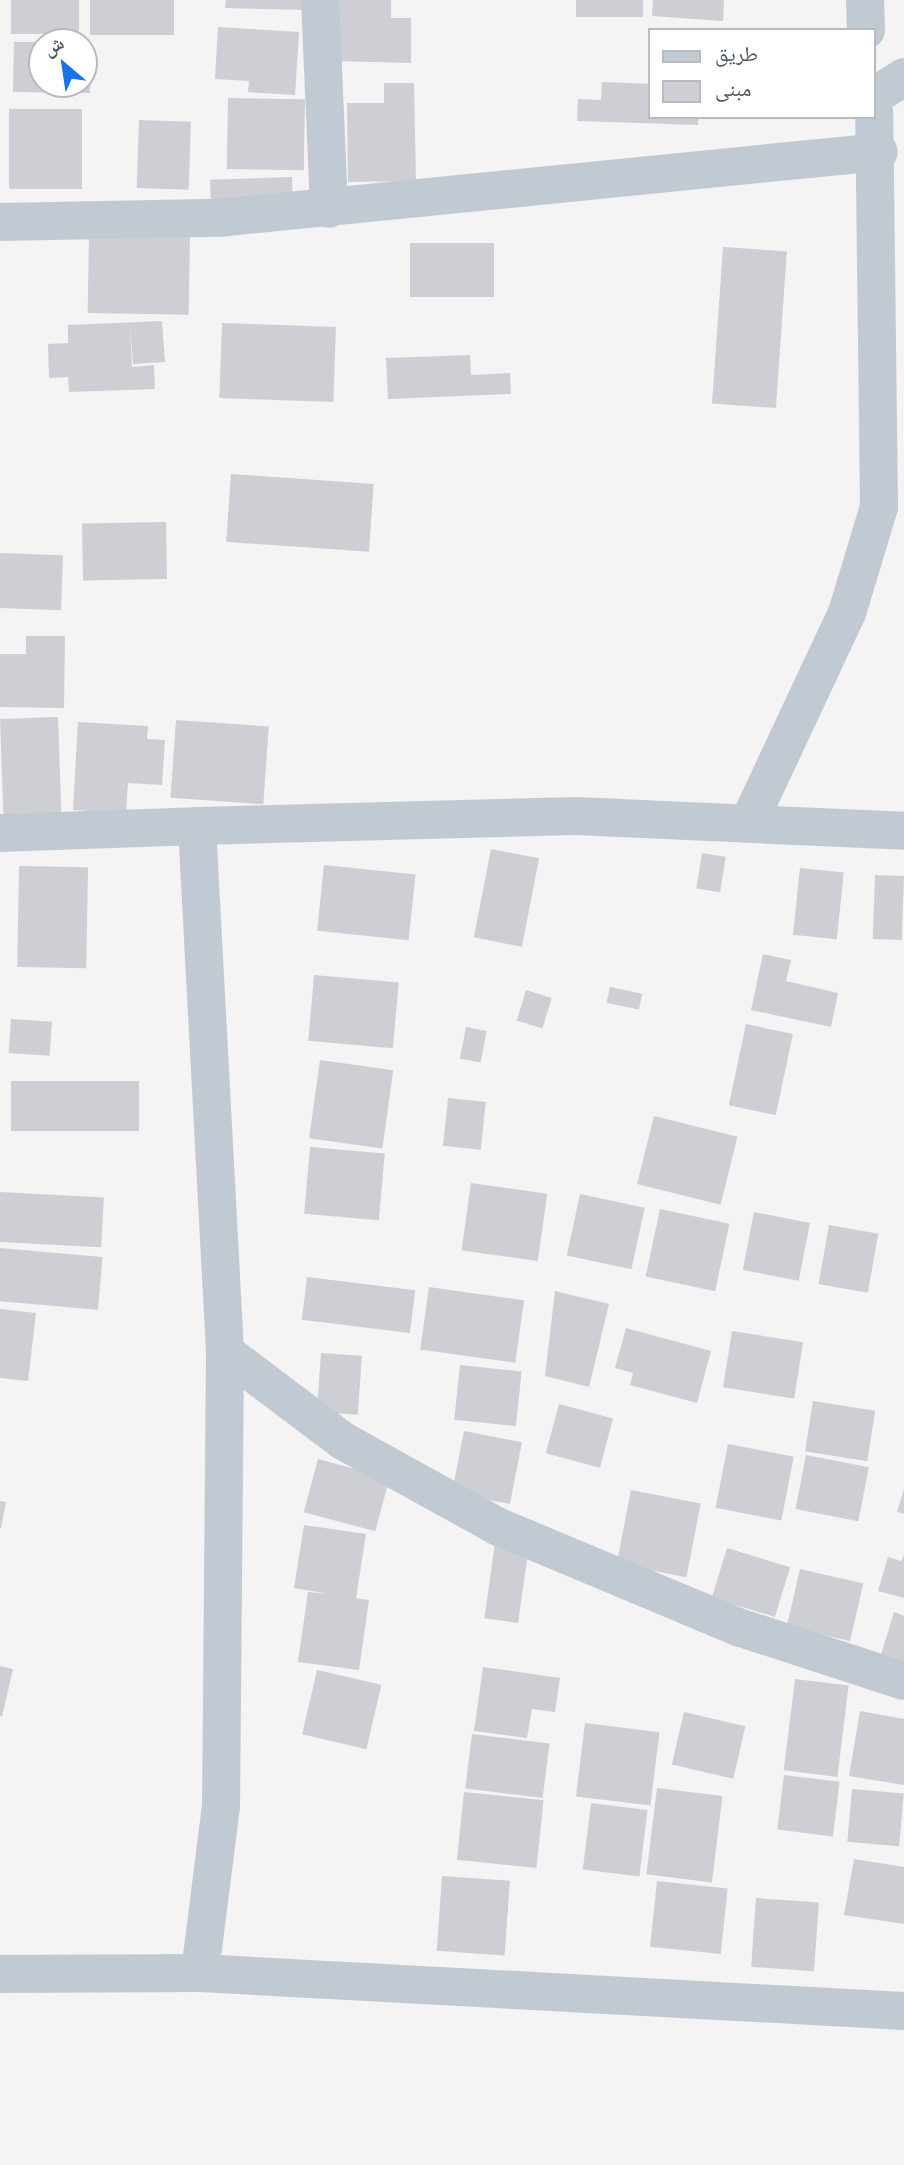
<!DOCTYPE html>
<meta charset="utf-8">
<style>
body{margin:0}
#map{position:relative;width:904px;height:2165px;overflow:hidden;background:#f5f3f3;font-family:Cabin,"Noto Naskh Arabic",sans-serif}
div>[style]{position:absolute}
.building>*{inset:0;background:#cdcfd5;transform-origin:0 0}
.street>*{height:38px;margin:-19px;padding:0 19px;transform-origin:19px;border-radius:19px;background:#c1cad2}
span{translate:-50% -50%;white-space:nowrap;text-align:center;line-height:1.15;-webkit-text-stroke:6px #fff;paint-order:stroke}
.legend{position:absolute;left:648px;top:28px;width:228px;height:91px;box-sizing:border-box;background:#fff;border:2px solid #b7bbc0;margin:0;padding:9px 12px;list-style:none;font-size:21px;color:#4a5661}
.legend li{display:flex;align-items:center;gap:14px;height:35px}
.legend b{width:35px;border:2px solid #b7bbc0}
.north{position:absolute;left:28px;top:28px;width:70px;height:70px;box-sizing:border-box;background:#fff;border:2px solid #b7bbc0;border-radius:50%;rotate:331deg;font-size:19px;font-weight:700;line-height:28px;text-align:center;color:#4a5661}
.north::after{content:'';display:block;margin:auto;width:24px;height:32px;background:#1a73e8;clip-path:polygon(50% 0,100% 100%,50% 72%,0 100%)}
</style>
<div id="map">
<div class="building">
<div style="left:11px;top:0;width:68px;height:34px"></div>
<div style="left:90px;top:0;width:84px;height:35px"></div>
<div style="clip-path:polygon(226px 0,303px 0,302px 10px,225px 8px)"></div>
<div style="clip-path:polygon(336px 0,391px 0,391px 18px,411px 18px,411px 63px,335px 61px)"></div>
<div style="left:576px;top:0;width:67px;height:17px"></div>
<div style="clip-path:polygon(653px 0,724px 0,723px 21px,652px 16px)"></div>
<div style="clip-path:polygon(218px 27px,299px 32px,295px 95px,248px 92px,249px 81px,215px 79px)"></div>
<div style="clip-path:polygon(14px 42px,42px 42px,42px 84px,84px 84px,84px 43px,91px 43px,90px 93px,13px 92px)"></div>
<div style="clip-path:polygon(602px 82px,650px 84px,650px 117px,699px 117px,698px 125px,577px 121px,578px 99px,601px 100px)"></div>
<div style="clip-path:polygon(384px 83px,414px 83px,416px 181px,348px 182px,347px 103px,384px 103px)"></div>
<div style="left:228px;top:98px;width:77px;height:71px;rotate:1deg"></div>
<div style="left:82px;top:109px;width:80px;height:73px;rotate:90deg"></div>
<div style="left:139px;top:120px;width:52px;height:68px;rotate:2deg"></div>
<div style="left:292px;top:177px;width:26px;height:82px;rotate:88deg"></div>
<div style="left:89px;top:235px;width:101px;height:78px;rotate:1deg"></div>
<div style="left:494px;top:243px;width:54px;height:84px;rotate:90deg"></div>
<div style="left:723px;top:247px;width:64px;height:157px;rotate:4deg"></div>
<div style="clip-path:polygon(162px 321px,165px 362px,133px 364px,130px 326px,132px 367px,154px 365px,155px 389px,69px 392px,68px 377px,49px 378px,48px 344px,68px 343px,68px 325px)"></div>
<div style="left:222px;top:323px;width:114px;height:75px;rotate:2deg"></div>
<div style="clip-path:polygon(470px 355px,471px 375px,510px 373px,511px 394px,388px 399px,386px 358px)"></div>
<div style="left:231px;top:474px;width:143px;height:68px;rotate:4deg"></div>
<div style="left:166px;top:522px;width:57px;height:84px;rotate:89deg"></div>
<div style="left:0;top:553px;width:63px;height:55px;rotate:2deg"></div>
<div style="clip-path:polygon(26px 636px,65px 636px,64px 708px,0 707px,0 654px,26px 654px)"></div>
<div style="left:58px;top:717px;width:99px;height:58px;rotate:88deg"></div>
<div style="left:176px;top:720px;width:93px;height:78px;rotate:4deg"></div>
<div style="clip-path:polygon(78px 722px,148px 726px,147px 739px,165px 740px,162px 785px,128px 783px,126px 813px,73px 810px)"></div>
<div style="left:491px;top:849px;width:49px;height:90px;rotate:11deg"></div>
<div style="left:702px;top:853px;width:24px;height:36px;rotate:9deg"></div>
<div style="left:324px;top:865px;width:92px;height:66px;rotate:6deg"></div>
<div style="left:19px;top:866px;width:69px;height:101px;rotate:1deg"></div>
<div style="left:800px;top:868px;width:44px;height:67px;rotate:6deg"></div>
<div style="left:875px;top:875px;width:29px;height:64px;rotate:2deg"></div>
<div style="clip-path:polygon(763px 954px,791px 960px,786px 981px,838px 993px,831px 1027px,751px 1010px)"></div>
<div style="left:314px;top:975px;width:85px;height:66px;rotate:5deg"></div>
<div style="left:610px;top:987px;width:33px;height:16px;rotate:12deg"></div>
<div style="left:526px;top:990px;width:27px;height:32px;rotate:17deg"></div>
<div style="left:11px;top:1019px;width:41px;height:34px;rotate:4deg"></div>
<div style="left:746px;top:1024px;width:48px;height:83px;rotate:12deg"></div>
<div style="left:466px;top:1027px;width:21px;height:32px;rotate:11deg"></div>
<div style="left:320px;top:1060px;width:74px;height:79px;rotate:8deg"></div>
<div style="left:11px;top:1081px;width:128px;height:50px"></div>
<div style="left:448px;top:1098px;width:38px;height:48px;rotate:6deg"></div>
<div style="left:654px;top:1116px;width:86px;height:70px;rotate:14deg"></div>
<div style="left:310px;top:1147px;width:75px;height:67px;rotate:5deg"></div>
<div style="left:471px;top:1183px;width:77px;height:68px;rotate:8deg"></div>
<div style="left:0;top:1192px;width:104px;height:50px;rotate:3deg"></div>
<div style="left:580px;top:1194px;width:66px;height:63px;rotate:12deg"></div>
<div style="left:660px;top:1209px;width:71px;height:69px;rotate:12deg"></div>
<div style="left:754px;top:1212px;width:57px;height:59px;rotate:11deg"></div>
<div style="left:829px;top:1225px;width:50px;height:60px;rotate:10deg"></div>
<div style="left:0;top:1248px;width:103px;height:53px;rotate:5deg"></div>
<div style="left:307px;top:1277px;width:109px;height:43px;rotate:7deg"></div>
<div style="left:429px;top:1287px;width:96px;height:63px;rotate:8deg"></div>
<div style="clip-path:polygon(555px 1291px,609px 1304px,589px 1387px,545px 1376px)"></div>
<div style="clip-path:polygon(0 1309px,36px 1313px,28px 1381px,0 1378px)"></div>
<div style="clip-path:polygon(626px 1328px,711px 1351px,697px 1403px,630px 1385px,633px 1373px,615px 1368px)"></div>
<div style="left:732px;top:1331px;width:72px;height:57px;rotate:9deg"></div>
<div style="left:321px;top:1353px;width:41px;height:59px;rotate:4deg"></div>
<div style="left:460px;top:1365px;width:62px;height:55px;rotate:6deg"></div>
<div style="left:813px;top:1401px;width:63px;height:51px;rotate:9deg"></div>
<div style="left:559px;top:1404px;width:56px;height:51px;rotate:15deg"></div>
<div style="left:464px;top:1431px;width:59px;height:63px;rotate:11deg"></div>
<div style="left:728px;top:1444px;width:67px;height:65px;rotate:11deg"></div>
<div style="left:806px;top:1455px;width:64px;height:55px;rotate:11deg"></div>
<div style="left:318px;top:1459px;width:74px;height:55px;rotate:15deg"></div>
<div style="clip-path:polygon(904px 1489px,904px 1514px,897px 1512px)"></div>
<div style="left:631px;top:1490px;width:71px;height:75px;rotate:11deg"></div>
<div style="clip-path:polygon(0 1501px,6px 1502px,1px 1528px,0 1528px)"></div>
<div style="clip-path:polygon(304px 1525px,366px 1534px,356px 1598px,369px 1600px,359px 1670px,298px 1662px,308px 1592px,329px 1594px,294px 1588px)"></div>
<div style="left:495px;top:1543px;width:34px;height:76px;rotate:8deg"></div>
<div style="left:727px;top:1548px;width:66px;height:52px;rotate:17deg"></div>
<div style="clip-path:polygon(904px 1555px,904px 1598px,878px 1591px,888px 1557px,901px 1561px)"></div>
<div style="left:800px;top:1569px;width:65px;height:59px;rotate:13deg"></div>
<div style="clip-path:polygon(894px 1612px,904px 1616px,904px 1665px,880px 1658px)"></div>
<div style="clip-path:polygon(0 1666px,13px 1669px,2px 1717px,0 1716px)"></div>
<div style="clip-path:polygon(483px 1667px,560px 1678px,555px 1712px,532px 1709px,527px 1738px,474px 1731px)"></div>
<div style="left:317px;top:1670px;width:66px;height:66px;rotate:13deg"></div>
<div style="left:795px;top:1679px;width:54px;height:92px;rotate:7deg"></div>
<div style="clip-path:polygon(860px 1711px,904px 1719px,904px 1785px,849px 1776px)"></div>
<div style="left:684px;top:1712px;width:63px;height:54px;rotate:13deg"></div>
<div style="left:585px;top:1723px;width:75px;height:74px;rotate:7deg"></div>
<div style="left:472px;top:1734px;width:78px;height:55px;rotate:7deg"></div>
<div style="left:784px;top:1775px;width:56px;height:55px;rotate:7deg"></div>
<div style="left:657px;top:1788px;width:66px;height:87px;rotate:7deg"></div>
<div style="left:852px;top:1789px;width:52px;height:53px;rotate:5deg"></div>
<div style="left:464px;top:1792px;width:80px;height:68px;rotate:6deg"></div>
<div style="left:591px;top:1803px;width:57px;height:67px;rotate:7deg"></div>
<div style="clip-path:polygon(854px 1859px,904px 1867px,904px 1924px,844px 1915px)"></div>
<div style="left:442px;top:1876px;width:68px;height:75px;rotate:4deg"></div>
<div style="left:657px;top:1881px;width:71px;height:66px;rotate:6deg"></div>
<div style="left:756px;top:1898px;width:63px;height:69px;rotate:4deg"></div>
</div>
<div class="street">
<div style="left:320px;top:0;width:209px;rotate:87.5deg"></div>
<div style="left:865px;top:0;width:30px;rotate:88deg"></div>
<div style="left:874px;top:96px;width:36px;rotate:-32deg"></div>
<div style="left:0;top:222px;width:218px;rotate:-1.1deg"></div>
<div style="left:218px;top:218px;width:664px;rotate:-5.7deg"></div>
<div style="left:748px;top:824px;width:233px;rotate:-64.9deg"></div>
<div style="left:847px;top:613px;width:111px;rotate:-73.2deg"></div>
<div style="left:879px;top:507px;width:394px;rotate:-90.7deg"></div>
<div style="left:197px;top:826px;width:379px;rotate:-1.5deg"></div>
<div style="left:576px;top:816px;width:328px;rotate:2.6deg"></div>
<div style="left:0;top:833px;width:197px;rotate:-2deg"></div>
<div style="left:197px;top:826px;width:527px;rotate:86.95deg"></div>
<div style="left:225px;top:1352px;width:454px;rotate:90.5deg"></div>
<div style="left:221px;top:1806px;width:168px;rotate:97.2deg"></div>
<div style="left:200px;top:1973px;width:705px;rotate:3.09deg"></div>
<div style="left:225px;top:1352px;width:148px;rotate:37deg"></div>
<div style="left:343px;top:1441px;width:178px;rotate:28.9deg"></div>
<div style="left:499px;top:1527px;width:262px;rotate:22.7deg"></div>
<div style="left:741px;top:1628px;width:171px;rotate:18deg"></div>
<div style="left:0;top:1974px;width:200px;rotate:-0.3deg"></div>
</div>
<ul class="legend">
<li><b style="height:9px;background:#c1cad2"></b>طريق</li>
<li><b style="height:19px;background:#cdcfd5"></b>مبنى</li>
</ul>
<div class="north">ش</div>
</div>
